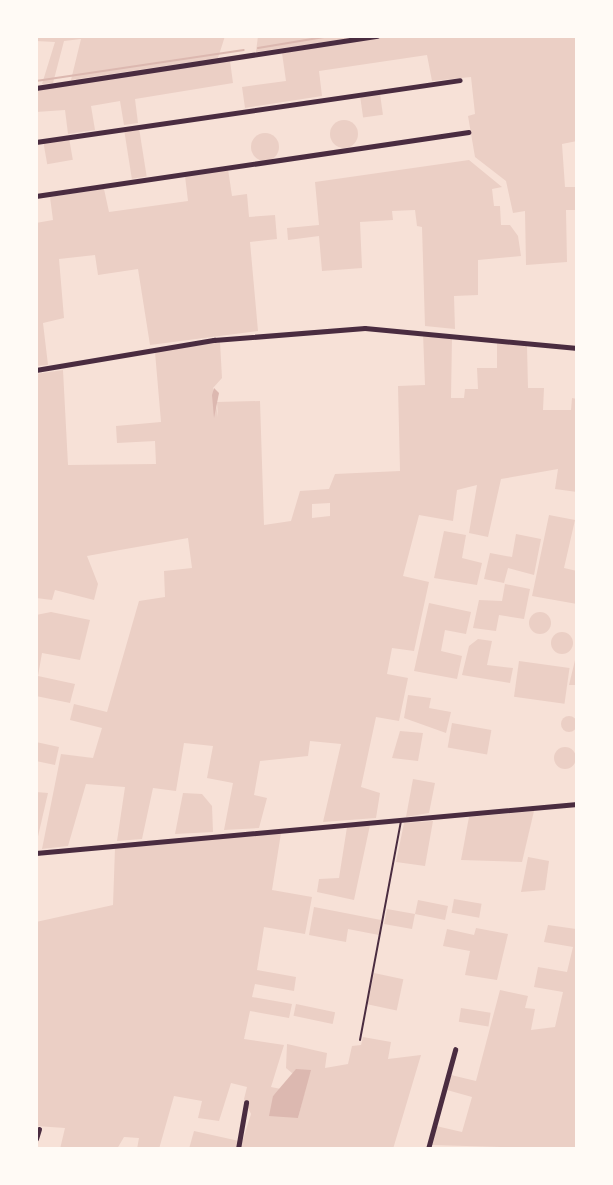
<!DOCTYPE html>
<style>
body{margin:0}
#map{position:relative;width:613px;height:1185px;overflow:hidden;background:#f7e1d7;font-family:Karla,sans-serif}
div>[style]{position:absolute}
.green>*{inset:0;background:#ebcfc5;transform-origin:0 0}
.round{border-radius:50%}
.water>*{inset:0;background:#dcb8b0}
.stream>*{height:2px;margin:-1px;padding:0 1px;transform-origin:1px;border-radius:1px;background:#dcb8b0}
.service>*{height:2px;margin:-1px;padding:0 1px;transform-origin:1px;border-radius:1px;background:#4a2c40}
.minor>*{height:4.5px;margin:-2.25px;padding:0 2.25px;transform-origin:2.25px;border-radius:2.25px;background:#4a2c40}
span{translate:-50% -50%;white-space:nowrap;text-align:center;line-height:1.15;-webkit-text-stroke:4.5px #fffaf5;paint-order:stroke}
.frame{position:absolute;inset:0;border:38px solid #fffaf5;pointer-events:none}
</style>
<div id="map">
<div class="green">
<div style="clip-path:polygon(36px 36px,225px 36px,218px 58px,71px 80px,81px 39px,64px 41px,53px 83px,42px 84px,55px 42px,36px 41px)"></div>
<div style="clip-path:polygon(258px 36px,364px 36px,256px 52px)"></div>
<div style="clip-path:polygon(387px 36px,577px 36px,577px 141px,562px 144px,565px 187px,577px 187px,577px 210px,566px 210px,567px 262px,526px 265px,525px 211px,513px 213px,506px 181px,475px 157px,468px 116px,475px 114px,471px 77px,432px 81px,427px 55px,319px 71px,322px 96px,245px 108px,242px 87px,286px 81px,282px 53px)"></div>
<div style="clip-path:polygon(230px 61px,233px 83px,135px 99px,138px 123px,124px 125px,120px 101px,91px 106px,95px 130px,68px 134px,65px 110px,36px 112px,36px 90px)"></div>
<div style="left:380px;top:94px;width:21px;height:20px;rotate:82deg"></div>
<div class="round" style="left:330px;top:120px;width:28px;height:28px"></div>
<div style="left:139px;top:128px;width:49px;height:15px;rotate:81deg"></div>
<div class="round" style="left:251px;top:133px;width:28px;height:28px"></div>
<div style="left:69px;top:138px;width:22px;height:26px;rotate:80deg"></div>
<div style="clip-path:polygon(469px 160px,502px 187px,492px 189px,494px 206px,500px 206px,501px 225px,510px 225px,518px 236px,521px 256px,478px 260px,478px 295px,454px 296px,455px 329px,425px 326px,422px 227px,417px 226px,415px 210px,392px 211px,393px 220px,360px 222px,362px 268px,322px 271px,319px 236px,288px 240px,287px 228px,319px 225px,315px 182px)"></div>
<div style="clip-path:polygon(228px 169px,232px 196px,247px 194px,249px 217px,275px 215px,277px 239px,250px 242px,258px 331px,150px 345px,138px 269px,98px 275px,95px 255px,59px 259px,64px 318px,43px 323px,48px 365px,36px 366px,36px 223px,53px 220px,50px 197px,104px 189px,109px 212px,188px 201px,185px 176px)"></div>
<div style="clip-path:polygon(evenodd,423px 333px,452px 337px,451px 398px,464px 398px,465px 389px,478px 389px,477px 368px,497px 368px,497px 342px,527px 346px,528px 388px,544px 388px,543px 410px,571px 410px,572px 398px,577px 399px,577px 492px,555px 489px,558px 469px,501px 479px,488px 537px,469px 533px,477px 485px,457px 490px,453px 521px,419px 515px,403px 576px,429px 582px,414px 651px,392px 648px,387px 674px,408px 678px,399px 721px,376px 717px,361px 787px,380px 793px,376px 818px,323px 822px,341px 744px,310px 741px,308px 756px,260px 761px,254px 795px,267px 798px,259px 828px,224px 830px,233px 783px,207px 778px,213px 746px,184px 743px,176px 791px,153px 788px,142px 839px,117px 841px,125px 787px,86px 784px,68px 846px,42px 849px,61px 754px,93px 758px,102px 728px,70px 720px,74px 704px,107px 712px,139px 601px,165px 597px,164px 571px,192px 568px,188px 538px,120px 550px,87px 556px,98px 584px,94px 600px,55px 590px,52px 600px,36px 598px,36px 374px,63px 370px,68px 465px,156px 464px,155px 441px,117px 443px,116px 426px,161px 422px,155px 352px,220px 342px,222px 378px,213px 388px,218px 417px,217px 402px,260px 401px,264px 525px,291px 521px,300px 491px,329px 489px,335px 474px,400px 471px,398px 386px,425px 385px,423px 333px,330px 503px,330px 516px,312px 518px,312px 504px,330px 503px)"></div>
<div style="clip-path:polygon(549px 515px,575px 520px,564px 568px,577px 571px,577px 604px,532px 596px)"></div>
<div style="clip-path:polygon(444px 531px,466px 535px,462px 558px,482px 563px,477px 585px,434px 578px)"></div>
<div style="clip-path:polygon(516px 534px,541px 539px,534px 575px,508px 568px,504px 583px,484px 579px,490px 553px,512px 557px)"></div>
<div style="clip-path:polygon(505px 584px,530px 589px,524px 619px,499px 615px,496px 631px,473px 628px,479px 600px,502px 601px)"></div>
<div style="clip-path:polygon(429px 603px,471px 612px,466px 634px,445px 630px,441px 651px,462px 656px,457px 679px,414px 671px)"></div>
<div style="clip-path:polygon(51px 612px,90px 620px,80px 660px,42px 653px,38px 676px,75px 684px,70px 703px,36px 696px,36px 615px)"></div>
<div class="round" style="left:529px;top:612px;width:22px;height:22px"></div>
<div class="round" style="left:551px;top:632px;width:22px;height:22px"></div>
<div style="clip-path:polygon(478px 639px,492px 641px,487px 665px,513px 668px,510px 683px,462px 675px,469px 646px)"></div>
<div style="clip-path:polygon(577px 652px,577px 685px,569px 685px)"></div>
<div style="left:519px;top:661px;width:51px;height:36px;rotate:8deg"></div>
<div style="clip-path:polygon(408px 695px,431px 698px,429px 708px,451px 712px,446px 733px,404px 718px)"></div>
<div class="round" style="left:561px;top:716px;width:16px;height:16px"></div>
<div style="left:452px;top:723px;width:40px;height:25px;rotate:10deg"></div>
<div style="clip-path:polygon(400px 731px,423px 733px,418px 761px,392px 758px)"></div>
<div style="clip-path:polygon(36px 742px,59px 747px,55px 765px,36px 761px)"></div>
<div class="round" style="left:554px;top:747px;width:22px;height:22px"></div>
<div style="clip-path:polygon(413px 779px,435px 783px,429px 813px,406px 817px)"></div>
<div style="clip-path:polygon(36px 792px,48px 793px,36px 845px)"></div>
<div style="clip-path:polygon(183px 793px,202px 794px,212px 806px,213px 832px,175px 834px)"></div>
<div style="clip-path:polygon(534px 811px,522px 862px,461px 860px,469px 817px)"></div>
<div style="clip-path:polygon(433px 821px,425px 866px,396px 862px,404px 823px)"></div>
<div style="clip-path:polygon(370px 825px,354px 900px,317px 892px,319px 879px,339px 878px,347px 827px)"></div>
<div style="clip-path:polygon(281px 833px,272px 890px,312px 897px,305px 934px,264px 927px,257px 970px,296px 977px,294px 991px,255px 984px,252px 997px,292px 1004px,289px 1018px,250px 1011px,244px 1039px,284px 1045px,271px 1087px,281px 1089px,273px 1096px,298px 1118px,310px 1070px,292px 1073px,286px 1068px,287px 1044px,327px 1053px,325px 1068px,348px 1064px,352px 1046px,361px 1045px,363px 1037px,391px 1042px,388px 1059px,421px 1055px,393px 1149px,240px 1149px,251px 1114px,244px 1099px,247px 1087px,231px 1083px,219px 1121px,198px 1118px,202px 1101px,174px 1096px,159px 1149px,137px 1149px,139px 1138px,124px 1137px,117px 1149px,60px 1149px,65px 1128px,36px 1126px,36px 922px,113px 905px,115px 848px)"></div>
<div style="clip-path:polygon(528px 857px,549px 861px,545px 890px,521px 892px)"></div>
<div style="left:454px;top:899px;width:28px;height:14px;rotate:10deg"></div>
<div style="clip-path:polygon(418px 900px,448px 906px,445px 920px,415px 914px,412px 929px,384px 924px,387px 909px,415px 914px)"></div>
<div style="clip-path:polygon(314px 907px,381px 920px,379px 935px,348px 929px,346px 942px,309px 935px)"></div>
<div style="clip-path:polygon(548px 925px,576px 929px,577px 1149px,431px 1145px,436px 1126px,462px 1132px,472px 1097px,447px 1090px,451px 1075px,476px 1081px,500px 990px,528px 996px,525px 1008px,535px 1009px,531px 1030px,555px 1027px,563px 992px,534px 987px,538px 967px,567px 972px,573px 947px,544px 942px)"></div>
<div style="clip-path:polygon(476px 928px,508px 934px,497px 980px,465px 975px,470px 951px,443px 946px,447px 929px,474px 935px)"></div>
<div style="left:374px;top:973px;width:30px;height:32px;rotate:12deg"></div>
<div style="left:296px;top:1004px;width:40px;height:12px;rotate:12deg"></div>
<div style="left:461px;top:1008px;width:30px;height:14px;rotate:9deg"></div>
<div style="clip-path:polygon(194px 1131px,239px 1141px,237px 1149px,189px 1149px)"></div>
</div>
<div class="water">
<div style="clip-path:polygon(214px 388px,219px 393px,214px 418px,212px 395px)"></div>
<div style="clip-path:polygon(296px 1069px,311px 1070px,298px 1118px,269px 1116px,273px 1096px)"></div>
</div>
<div class="stream">
<div style="left:258px;top:48px;width:73px;rotate:-9.5deg"></div>
<div style="left:36px;top:81px;width:210px;rotate:-8.5deg"></div>
</div>
<div class="service">
<div style="left:360px;top:1040px;width:224px;rotate:-79.4deg"></div>
</div>
<div class="minor">
<div style="left:36px;top:88px;width:345px;rotate:-8.7deg"></div>
<div style="left:36px;top:142px;width:428px;rotate:-8.3deg"></div>
<div style="left:36px;top:196px;width:437px;rotate:-8.4deg"></div>
<div style="left:36px;top:370px;width:181px;rotate:-9.6deg"></div>
<div style="left:214px;top:340px;width:151px;rotate:-4.5deg"></div>
<div style="left:365px;top:328px;width:213px;rotate:5.4deg"></div>
<div style="left:36px;top:853px;width:543px;rotate:-5.18deg"></div>
<div style="left:36px;top:1139px;width:10px;rotate:-73deg"></div>
<div style="left:238px;top:1149px;width:47px;rotate:-80.1deg"></div>
<div style="left:428px;top:1149px;width:103px;rotate:-74.7deg"></div>
</div>
<div class="frame"></div>
</div>
